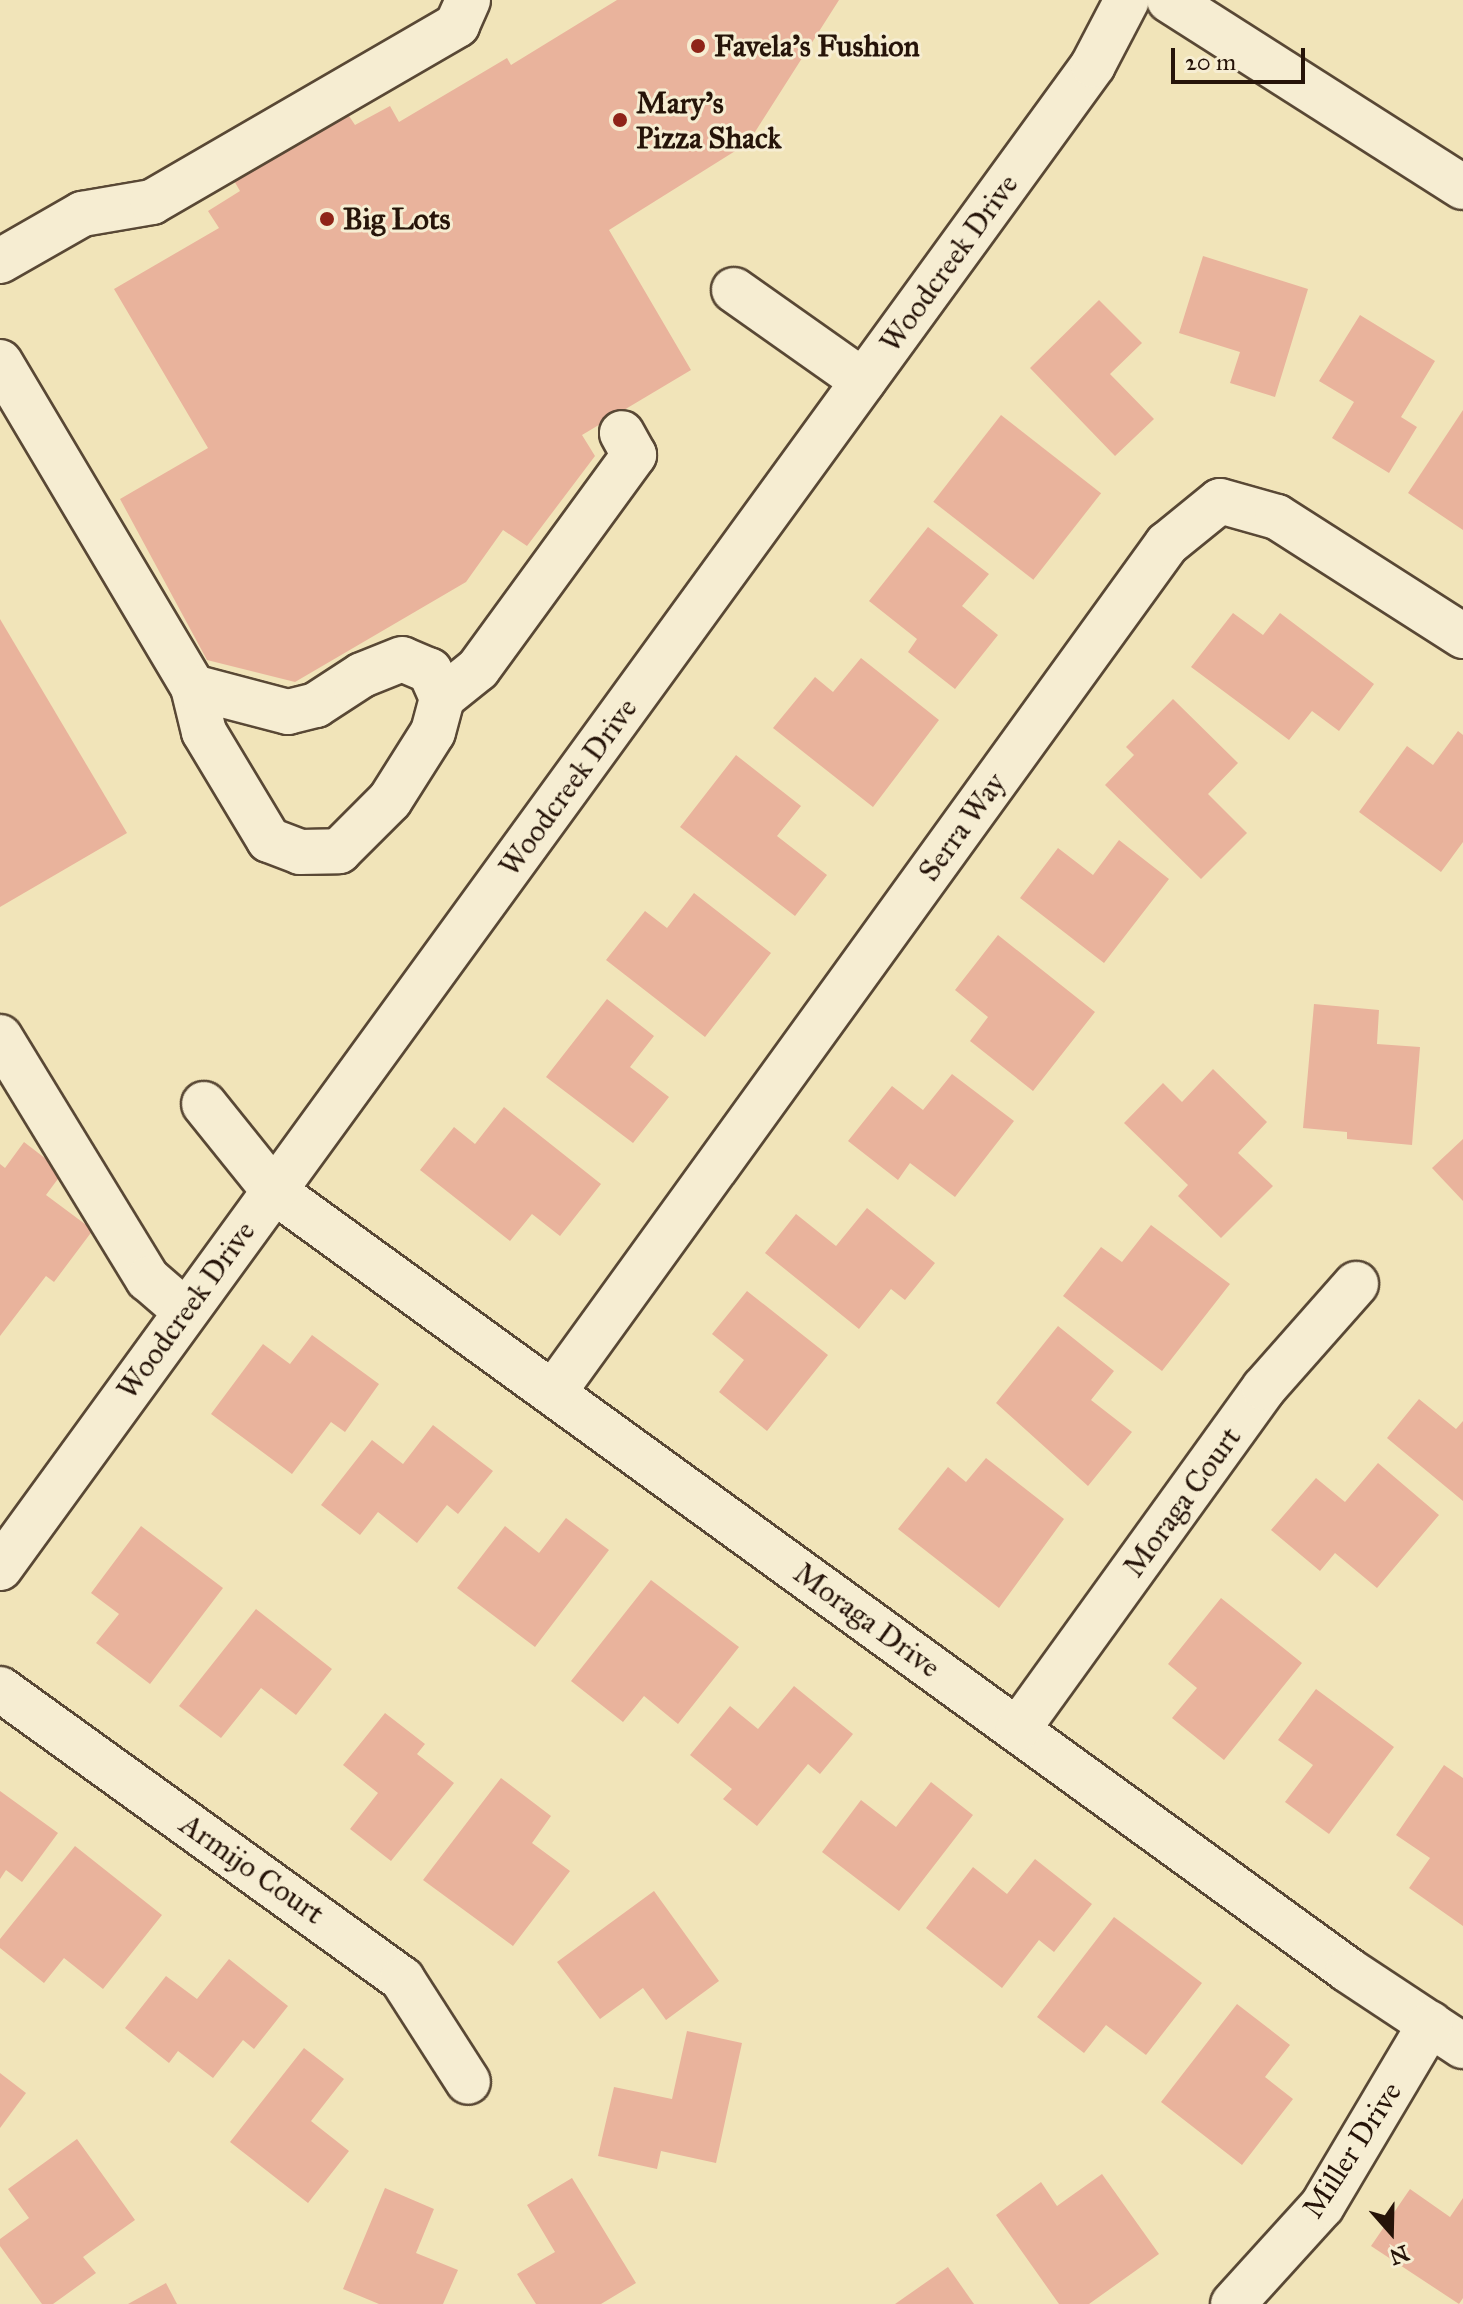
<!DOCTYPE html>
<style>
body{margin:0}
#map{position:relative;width:1463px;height:2304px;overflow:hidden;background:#f1e4b9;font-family:"IM FELL Great Primer",serif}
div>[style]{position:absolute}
.building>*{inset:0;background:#e9b39c;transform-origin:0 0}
.roads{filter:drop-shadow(2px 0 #594835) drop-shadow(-2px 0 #594835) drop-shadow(0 2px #594835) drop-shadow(0 -2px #594835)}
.minor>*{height:44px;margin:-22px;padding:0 22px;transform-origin:22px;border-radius:22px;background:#f6edd2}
.dots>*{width:22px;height:22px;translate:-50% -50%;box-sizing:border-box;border:4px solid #f6edd2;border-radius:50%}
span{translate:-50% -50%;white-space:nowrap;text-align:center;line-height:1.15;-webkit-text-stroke:6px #f6edd2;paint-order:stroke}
.poi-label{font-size:30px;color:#261409;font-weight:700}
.left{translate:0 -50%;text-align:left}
.street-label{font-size:30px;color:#261409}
.north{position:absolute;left:1351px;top:2192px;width:80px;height:80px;-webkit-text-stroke:6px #f6edd2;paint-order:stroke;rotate:160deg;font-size:22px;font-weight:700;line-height:32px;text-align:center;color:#261409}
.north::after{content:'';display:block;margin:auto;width:28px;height:36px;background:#261409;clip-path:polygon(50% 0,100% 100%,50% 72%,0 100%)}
.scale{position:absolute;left:1171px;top:48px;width:134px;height:36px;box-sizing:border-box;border:4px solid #261409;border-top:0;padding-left:10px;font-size:24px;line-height:28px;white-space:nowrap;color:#261409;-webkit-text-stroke:6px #f6edd2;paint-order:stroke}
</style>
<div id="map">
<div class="building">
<div style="clip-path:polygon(617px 0,839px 0,748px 143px,609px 230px,691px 370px,582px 435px,595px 456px,527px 546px,503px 530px,466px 582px,295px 682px,207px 660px,120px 499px,208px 448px,114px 289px,219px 228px,208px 211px,240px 191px,233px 179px,347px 113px,355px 125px,390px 106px,399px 122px,507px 58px,511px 65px)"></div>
<div style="clip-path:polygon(1203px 256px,1308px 289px,1275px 397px,1230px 383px,1240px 352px,1179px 333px)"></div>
<div style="clip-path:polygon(1099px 300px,1142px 343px,1110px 374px,1154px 419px,1115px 456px,1030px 368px)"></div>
<div style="clip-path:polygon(1360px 315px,1435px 361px,1401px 417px,1417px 427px,1389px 473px,1332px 438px,1354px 402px,1319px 381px)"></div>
<div style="clip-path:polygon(1463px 410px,1463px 530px,1408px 493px)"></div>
<div style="left:1001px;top:415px;width:127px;height:110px;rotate:38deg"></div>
<div style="clip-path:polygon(928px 527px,989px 574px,962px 606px,998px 635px,955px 689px,908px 652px,917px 639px,869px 601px)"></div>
<div style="clip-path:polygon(1233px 613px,1263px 635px,1280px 613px,1374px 684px,1339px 731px,1312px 711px,1289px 740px,1191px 667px)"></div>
<div style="clip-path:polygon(0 619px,127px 833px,0 907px)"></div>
<div style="clip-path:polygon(861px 658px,939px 720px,873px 807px,773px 728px,815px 677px,833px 692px)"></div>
<div style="clip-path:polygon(1173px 699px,1238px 763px,1208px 794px,1247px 833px,1201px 879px,1105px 785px,1134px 755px,1126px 747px)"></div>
<div style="clip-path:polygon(1458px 731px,1463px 735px,1463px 842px,1441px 872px,1359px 812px,1407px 746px,1433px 765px)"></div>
<div style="clip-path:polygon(736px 755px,801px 806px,777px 836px,827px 875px,795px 916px,680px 827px)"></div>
<div style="clip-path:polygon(1119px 840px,1169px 879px,1104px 963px,1020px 898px,1058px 848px,1093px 875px)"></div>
<div style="clip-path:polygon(694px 893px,771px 953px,705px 1037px,606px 960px,645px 911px,667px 928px)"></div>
<div style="clip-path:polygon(998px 935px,1095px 1012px,1033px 1091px,970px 1041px,988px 1017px,955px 990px)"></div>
<div style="clip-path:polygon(607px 999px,654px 1036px,630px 1067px,669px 1097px,633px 1143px,546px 1077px)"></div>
<div style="clip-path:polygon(1314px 1004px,1379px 1010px,1377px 1044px,1420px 1047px,1412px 1145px,1347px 1139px,1347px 1132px,1303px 1128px)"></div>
<div style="clip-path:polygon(1213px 1069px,1267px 1122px,1238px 1153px,1273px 1186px,1221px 1238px,1178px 1196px,1188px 1185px,1124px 1123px,1163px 1083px,1182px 1102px)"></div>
<div style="clip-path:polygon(952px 1074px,1014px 1121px,955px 1197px,910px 1163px,898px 1180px,848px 1141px,892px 1086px,923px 1110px)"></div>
<div style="clip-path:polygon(504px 1107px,601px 1184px,560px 1236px,532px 1214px,510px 1241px,420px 1170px,454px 1127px,475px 1144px)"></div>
<div style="clip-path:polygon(1463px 1139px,1463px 1201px,1432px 1168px)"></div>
<div style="clip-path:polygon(24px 1142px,63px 1172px,46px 1195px,93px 1230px,54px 1282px,46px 1276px,0 1336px,0 1164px,5px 1168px)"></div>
<div style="clip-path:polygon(867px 1208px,935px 1263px,905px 1300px,891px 1289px,859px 1329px,765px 1253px,796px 1214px,836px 1246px)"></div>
<div style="clip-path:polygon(1151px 1225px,1230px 1284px,1162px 1371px,1063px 1296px,1101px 1247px,1122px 1262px)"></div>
<div style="clip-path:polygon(747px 1291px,828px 1355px,767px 1431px,719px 1392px,744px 1360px,712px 1334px)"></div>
<div style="clip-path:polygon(1058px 1326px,1114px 1371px,1091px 1400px,1132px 1432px,1088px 1486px,996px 1403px)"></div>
<div style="clip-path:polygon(312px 1335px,379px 1384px,345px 1432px,331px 1422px,292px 1474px,211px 1414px,263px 1344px,290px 1364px)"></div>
<div style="clip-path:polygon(1419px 1399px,1456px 1429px,1463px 1421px,1463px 1501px,1387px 1438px)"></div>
<div style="clip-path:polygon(433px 1425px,493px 1471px,458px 1514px,447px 1505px,417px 1543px,378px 1512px,360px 1535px,321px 1505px,372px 1440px,403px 1464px)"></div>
<div style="clip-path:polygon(986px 1458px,1064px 1519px,999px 1608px,898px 1529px,948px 1467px,966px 1482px)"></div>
<div style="clip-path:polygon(1378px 1463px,1439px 1515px,1377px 1588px,1335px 1553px,1320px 1571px,1271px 1530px,1316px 1478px,1345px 1502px)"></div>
<div style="clip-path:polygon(566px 1518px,609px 1550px,535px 1647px,457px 1588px,505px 1526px,539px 1553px)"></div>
<div style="clip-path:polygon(141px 1526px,223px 1588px,150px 1684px,96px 1643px,119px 1614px,91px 1593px)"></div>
<div style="clip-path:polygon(651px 1580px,739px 1647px,678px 1724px,644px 1696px,623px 1722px,571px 1681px)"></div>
<div style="clip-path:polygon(1221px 1598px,1302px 1663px,1224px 1760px,1172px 1718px,1197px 1688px,1168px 1664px)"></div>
<div style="clip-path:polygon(256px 1609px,332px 1669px,296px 1715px,261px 1688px,221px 1738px,179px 1706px)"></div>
<div style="clip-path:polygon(794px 1686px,853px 1734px,820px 1774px,808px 1764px,757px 1826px,723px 1799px,732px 1789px,690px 1755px,730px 1706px,758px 1729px)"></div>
<div style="clip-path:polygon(1316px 1689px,1394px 1747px,1329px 1834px,1285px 1802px,1313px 1765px,1278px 1740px)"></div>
<div style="clip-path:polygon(385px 1713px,425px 1744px,417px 1754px,454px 1783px,391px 1861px,350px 1829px,378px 1793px,343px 1765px)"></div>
<div style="clip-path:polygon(1444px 1765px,1463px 1778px,1463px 1926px,1409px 1888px,1430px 1858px,1396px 1835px)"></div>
<div style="clip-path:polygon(501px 1778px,551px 1816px,532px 1843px,570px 1871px,513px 1946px,423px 1880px)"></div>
<div style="clip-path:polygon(931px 1782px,973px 1815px,899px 1911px,822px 1852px,861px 1800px,896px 1827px)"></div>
<div style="clip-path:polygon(0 1791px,58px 1833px,22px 1882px,6px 1870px,0 1879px)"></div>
<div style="clip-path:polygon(75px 1846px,162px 1915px,103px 1989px,64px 1958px,44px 1983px,0 1948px,0 1939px)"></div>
<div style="clip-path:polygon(1035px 1859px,1092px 1904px,1054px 1952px,1039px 1940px,1002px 1988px,926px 1928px,973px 1867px,1007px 1894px)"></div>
<div style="clip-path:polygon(654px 1891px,719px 1981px,666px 2020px,643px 1988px,600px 2019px,557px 1962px)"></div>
<div style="clip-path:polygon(1114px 1917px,1202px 1983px,1146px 2055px,1106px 2025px,1084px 2053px,1037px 2017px)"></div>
<div style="clip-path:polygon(229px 1959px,288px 2006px,254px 2049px,243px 2040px,213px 2078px,178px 2051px,169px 2063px,125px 2028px,166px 1976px,197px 1999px)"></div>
<div style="clip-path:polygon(1237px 2004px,1290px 2045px,1265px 2077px,1293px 2099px,1242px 2165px,1161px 2102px)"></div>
<div style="clip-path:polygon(687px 2031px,742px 2043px,716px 2163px,661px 2151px,657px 2169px,598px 2156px,614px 2087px,672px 2099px)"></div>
<div style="clip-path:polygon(304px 2048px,344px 2079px,311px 2121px,349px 2151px,308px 2203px,230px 2142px)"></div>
<div style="clip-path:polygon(0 2073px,26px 2093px,0 2128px)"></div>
<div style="clip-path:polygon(77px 2139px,135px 2220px,83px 2257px,96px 2273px,53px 2304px,42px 2304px,0 2246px,0 2239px,29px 2218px,8px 2189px)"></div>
<div style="clip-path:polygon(1102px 2174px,1159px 2254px,1089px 2304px,1059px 2304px,996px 2215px,1041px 2182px,1057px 2206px)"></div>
<div style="clip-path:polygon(572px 2178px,636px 2283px,601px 2304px,536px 2304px,517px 2274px,555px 2252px,527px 2205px)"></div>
<div style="clip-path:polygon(385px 2188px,434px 2209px,416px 2253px,458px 2270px,443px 2304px,379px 2304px,343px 2289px)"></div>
<div style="clip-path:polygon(1410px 2189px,1450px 2217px,1463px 2198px,1463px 2298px,1459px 2304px,1371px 2246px)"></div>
<div style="clip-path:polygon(948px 2267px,974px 2304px,895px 2304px)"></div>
<div style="clip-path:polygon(166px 2283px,177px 2304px,128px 2304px)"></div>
</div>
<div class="roads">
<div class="minor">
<div style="left:1169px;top:0;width:348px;rotate:32.5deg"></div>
<div style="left:0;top:261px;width:95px;rotate:-29.8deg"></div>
<div style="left:82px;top:214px;width:71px;rotate:-9.7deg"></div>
<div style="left:152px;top:202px;width:353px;rotate:-30.1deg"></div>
<div style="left:457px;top:25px;width:27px;rotate:-66deg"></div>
<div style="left:734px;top:290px;width:158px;rotate:35.2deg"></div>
<div style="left:0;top:362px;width:378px;rotate:59.3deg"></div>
<div style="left:193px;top:687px;width:46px;rotate:76.3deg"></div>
<div style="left:204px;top:732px;width:126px;rotate:59deg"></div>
<div style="left:269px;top:840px;width:33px;rotate:21deg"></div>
<div style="left:300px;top:852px;width:39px;rotate:-1deg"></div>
<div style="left:339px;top:851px;width:72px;rotate:-45deg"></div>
<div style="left:390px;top:800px;width:80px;rotate:-57.7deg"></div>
<div style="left:433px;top:732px;width:35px;rotate:-75deg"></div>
<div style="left:442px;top:698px;width:30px;rotate:-114deg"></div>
<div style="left:430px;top:671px;width:30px;rotate:-157deg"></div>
<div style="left:402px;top:659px;width:43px;rotate:158.2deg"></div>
<div style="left:362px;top:675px;width:55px;rotate:146.9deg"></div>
<div style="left:316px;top:705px;width:29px;rotate:166deg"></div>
<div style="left:288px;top:712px;width:98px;rotate:-165.3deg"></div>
<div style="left:442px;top:698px;width:46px;rotate:-38.9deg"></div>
<div style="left:478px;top:669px;width:265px;rotate:-53.9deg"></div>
<div style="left:634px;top:455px;width:25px;rotate:-119deg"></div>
<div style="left:0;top:1037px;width:284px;rotate:58.6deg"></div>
<div style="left:148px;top:1279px;width:49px;rotate:40.9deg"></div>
<div style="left:204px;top:1104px;width:112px;rotate:51.2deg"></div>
<div style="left:274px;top:1191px;width:1327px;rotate:35.95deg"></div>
<div style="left:1348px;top:1970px;width:138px;rotate:33.5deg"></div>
<div style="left:553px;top:1393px;width:1048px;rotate:-54.13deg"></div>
<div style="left:1167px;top:544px;width:68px;rotate:-39.1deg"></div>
<div style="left:1220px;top:501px;width:59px;rotate:15.7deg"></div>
<div style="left:1277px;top:517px;width:221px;rotate:32.6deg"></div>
<div style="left:0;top:1568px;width:1858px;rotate:-53.97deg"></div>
<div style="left:1093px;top:65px;width:73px;rotate:-62.4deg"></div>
<div style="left:0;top:1689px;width:496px;rotate:35.8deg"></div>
<div style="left:402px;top:1979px;width:122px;rotate:57.3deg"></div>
<div style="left:1018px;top:1729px;width:420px;rotate:-54.2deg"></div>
<div style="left:1264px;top:1388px;width:139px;rotate:-48.5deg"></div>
<div style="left:1233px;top:2304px;width:132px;rotate:-47.8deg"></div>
<div style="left:1322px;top:2206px;width:212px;rotate:-59.3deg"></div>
</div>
</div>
<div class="dots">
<div style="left:698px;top:46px;background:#8f2418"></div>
<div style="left:620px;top:120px;background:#8f2418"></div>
<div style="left:327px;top:219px;background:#8f2418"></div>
</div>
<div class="poi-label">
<span class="left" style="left:714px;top:46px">Favela's Fushion</span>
<span class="left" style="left:636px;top:120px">Mary's<br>Pizza Shack</span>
<span class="left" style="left:343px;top:219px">Big Lots</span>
</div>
<div class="street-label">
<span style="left:949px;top:263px;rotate:-54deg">Woodcreek Drive</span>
<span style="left:568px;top:787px;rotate:-54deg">Woodcreek Drive</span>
<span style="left:962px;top:827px;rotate:-54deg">Serra Way</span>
<span style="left:186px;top:1310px;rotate:-54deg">Woodcreek Drive</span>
<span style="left:1182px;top:1502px;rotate:-54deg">Moraga Court</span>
<span style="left:867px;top:1620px;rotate:36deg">Moraga Drive</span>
<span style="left:252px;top:1869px;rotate:35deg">Armijo Court</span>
<span style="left:1352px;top:2150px;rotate:-57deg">Miller Drive</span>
</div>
<div class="north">N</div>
<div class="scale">20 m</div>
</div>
